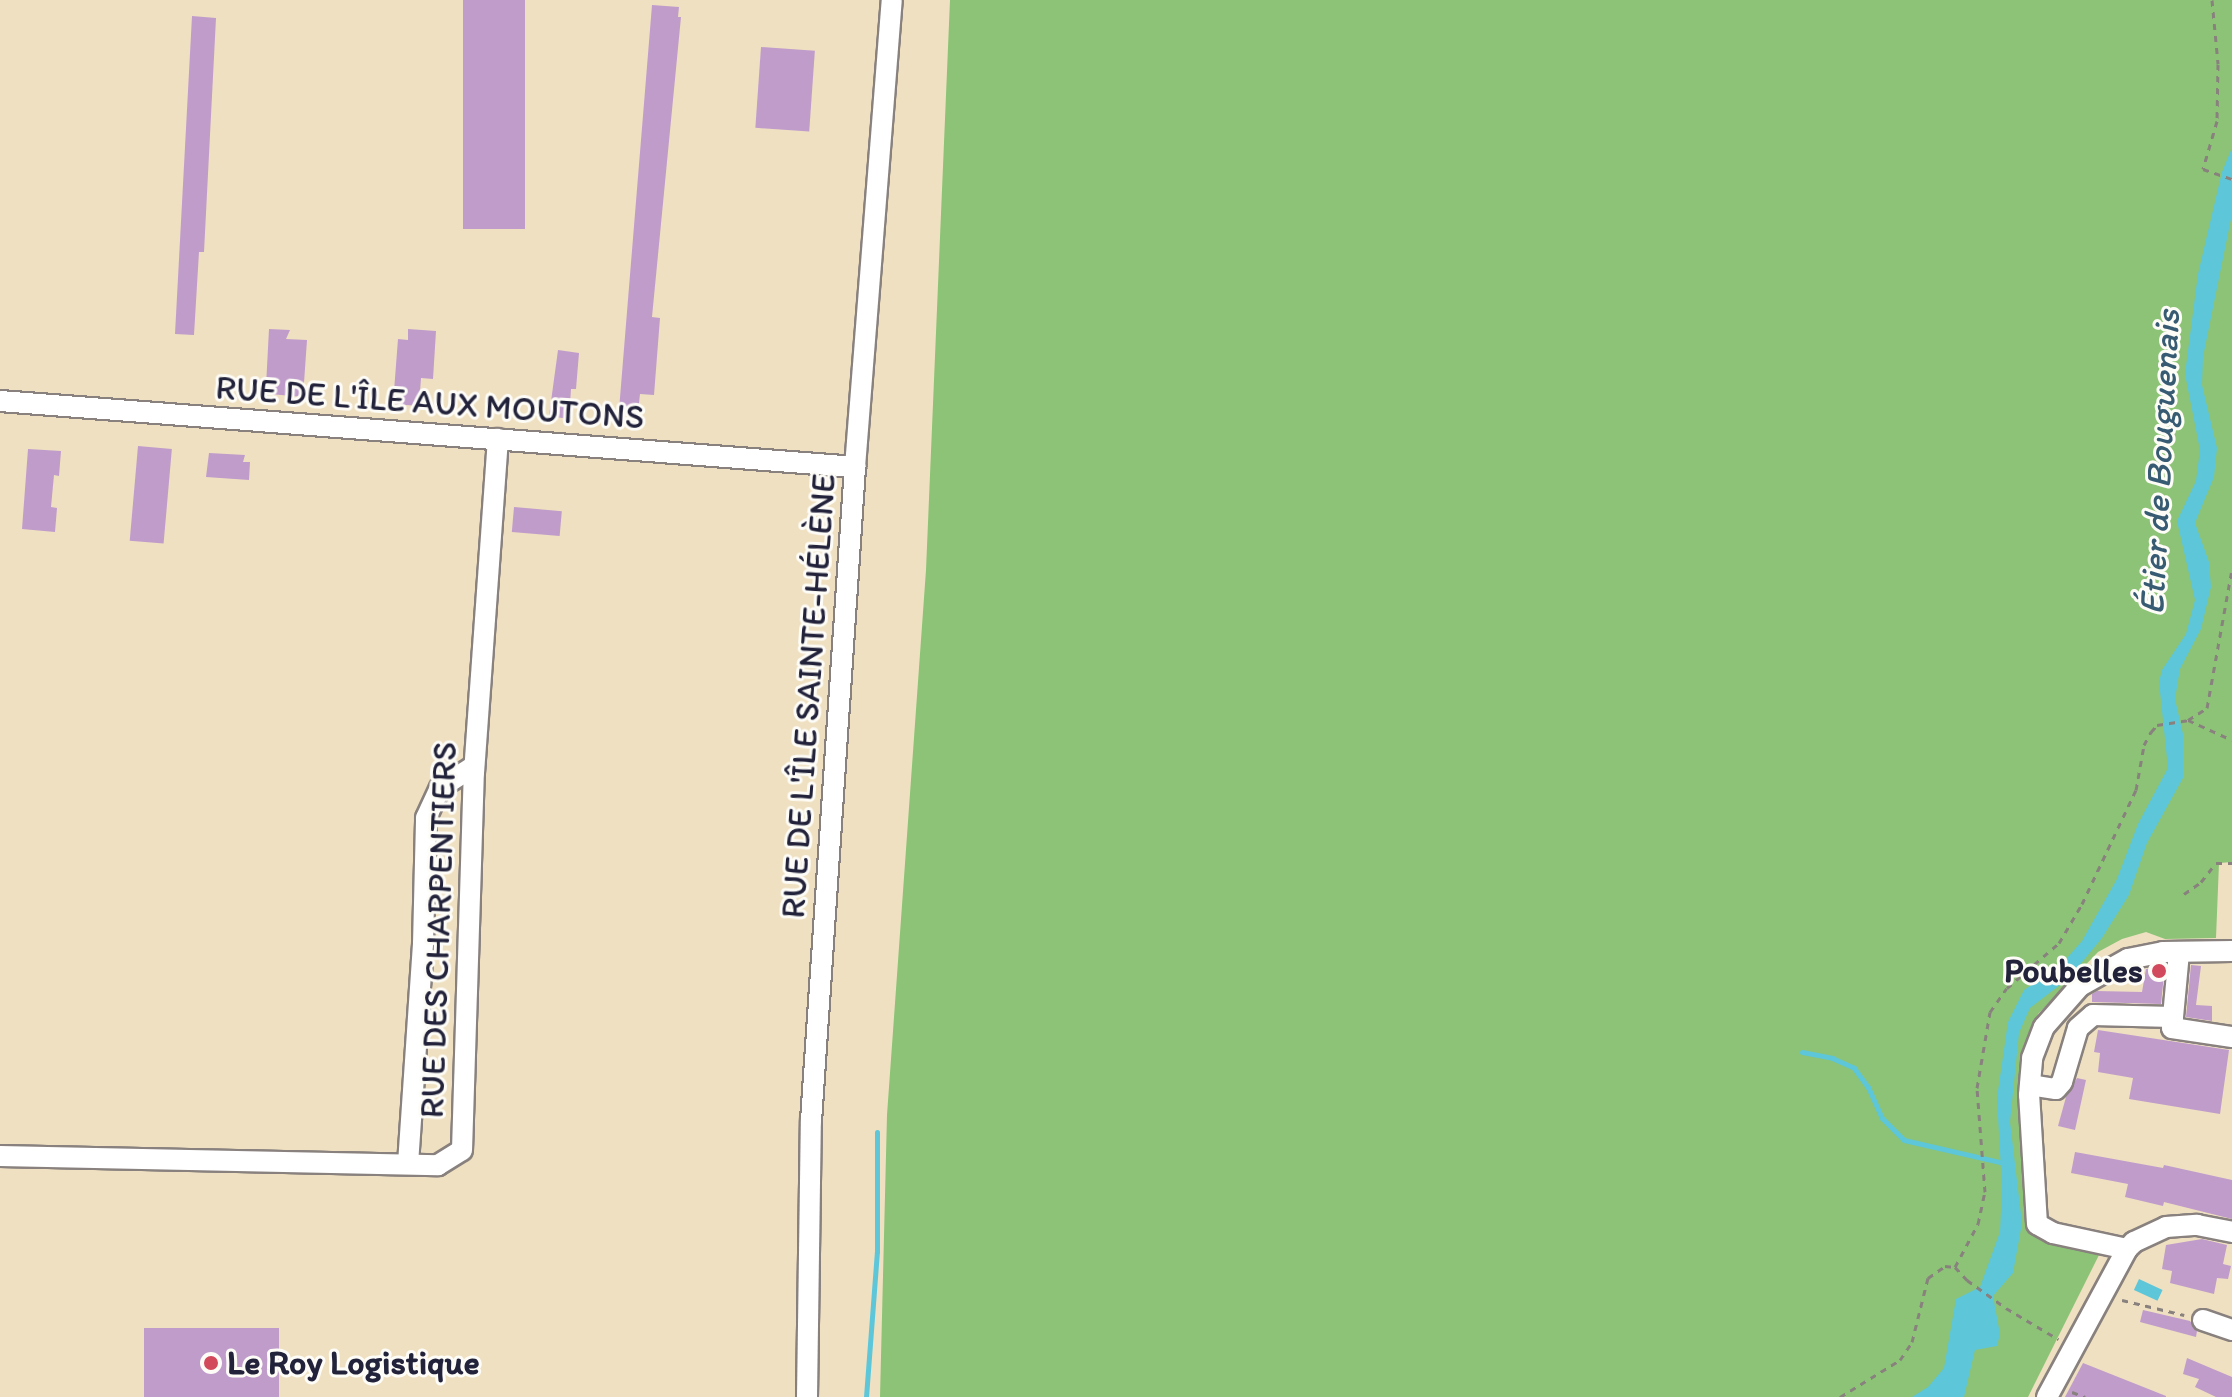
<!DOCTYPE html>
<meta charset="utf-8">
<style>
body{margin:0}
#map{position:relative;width:2232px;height:1397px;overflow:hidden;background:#efe0c1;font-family:Itim,sans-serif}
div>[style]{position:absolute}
.green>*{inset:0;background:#8cc376}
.water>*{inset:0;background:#5dc6d9;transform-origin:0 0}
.stream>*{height:5px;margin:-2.5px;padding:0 2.5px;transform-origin:2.5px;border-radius:2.5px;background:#5dc6d9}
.building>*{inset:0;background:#c09ccb;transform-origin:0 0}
.path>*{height:3px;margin-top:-1.5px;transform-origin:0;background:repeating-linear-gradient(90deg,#88817e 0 6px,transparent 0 12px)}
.roads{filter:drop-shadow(2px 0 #88817e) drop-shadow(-2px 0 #88817e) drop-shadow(0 2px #88817e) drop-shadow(0 -2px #88817e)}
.minor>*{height:20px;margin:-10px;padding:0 10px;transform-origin:10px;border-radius:10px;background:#fff}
.dots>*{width:22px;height:22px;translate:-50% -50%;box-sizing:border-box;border:4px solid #fdfcf7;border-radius:50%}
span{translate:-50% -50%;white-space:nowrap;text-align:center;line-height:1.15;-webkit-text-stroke:6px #fdfcf7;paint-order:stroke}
.street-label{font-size:34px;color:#22223b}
.poi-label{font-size:34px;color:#22223b;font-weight:700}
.right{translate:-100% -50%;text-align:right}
.left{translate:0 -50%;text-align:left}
.water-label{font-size:36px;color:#375b72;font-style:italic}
</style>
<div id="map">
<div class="green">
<div style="clip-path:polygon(950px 0,2232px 0,2232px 862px,2219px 863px,2216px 938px,2165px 939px,2146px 932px,2122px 939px,2098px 952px,2038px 1014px,2020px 1093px,2030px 1235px,2101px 1251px,2028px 1397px,880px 1397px,887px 1115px,926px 570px)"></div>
</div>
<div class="water">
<div style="clip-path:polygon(2232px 148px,2232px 214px,2203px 357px,2202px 385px,2217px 448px,2214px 477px,2195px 523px,2209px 562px,2211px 587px,2201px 629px,2180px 669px,2175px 699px,2183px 734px,2183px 778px,2147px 843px,2129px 895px,2102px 938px,2069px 978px,2030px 1008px,2019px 1033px,2010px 1122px,2022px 1223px,2013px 1273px,1993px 1296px,2000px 1334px,1997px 1346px,1975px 1350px,1964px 1397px,1912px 1397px,1928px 1387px,1944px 1368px,1956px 1299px,1980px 1287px,2000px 1232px,2002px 1188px,1997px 1098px,2008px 1022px,2024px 990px,2059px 967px,2082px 941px,2117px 879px,2138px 824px,2168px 768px,2159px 682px,2162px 670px,2186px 634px,2195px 600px,2177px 521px,2196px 481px,2200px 450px,2185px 374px,2198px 274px,2222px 172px)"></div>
<div style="left:2139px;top:1279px;width:26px;height:12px;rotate:25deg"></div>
</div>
<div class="stream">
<div style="left:1802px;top:1052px;width:31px;rotate:11deg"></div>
<div style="left:1832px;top:1058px;width:24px;rotate:24deg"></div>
<div style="left:1854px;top:1068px;width:24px;rotate:54deg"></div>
<div style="left:1868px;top:1087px;width:34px;rotate:66deg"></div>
<div style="left:1882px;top:1118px;width:31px;rotate:45deg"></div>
<div style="left:1904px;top:1140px;width:103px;rotate:13deg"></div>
<div style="left:866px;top:1397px;width:146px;rotate:-85.7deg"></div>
<div style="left:877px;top:1251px;width:119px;rotate:-90deg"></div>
</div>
<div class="building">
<div style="left:463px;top:0;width:62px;height:229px"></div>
<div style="clip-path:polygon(652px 5px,679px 7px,678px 17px,681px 17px,652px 317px,660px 318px,654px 395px,640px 394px,638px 412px,619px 410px)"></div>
<div style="clip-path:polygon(192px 16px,216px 18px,204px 252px,199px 252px,194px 335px,175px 334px)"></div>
<div style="left:761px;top:47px;width:54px;height:81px;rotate:4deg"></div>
<div style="clip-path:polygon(269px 329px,290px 330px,286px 339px,307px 340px,303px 397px,270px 394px,270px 386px,266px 386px)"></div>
<div style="clip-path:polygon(408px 329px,436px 331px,433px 379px,421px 378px,419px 406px,393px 404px,398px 339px,408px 340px)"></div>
<div style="clip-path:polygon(558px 350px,579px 353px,576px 389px,571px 389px,569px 419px,549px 416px)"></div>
<div style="left:138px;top:446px;width:34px;height:95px;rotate:5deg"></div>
<div style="clip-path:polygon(28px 449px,61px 451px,59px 476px,54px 475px,51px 507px,57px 508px,55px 532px,22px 529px)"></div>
<div style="clip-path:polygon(209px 453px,245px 455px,243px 462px,250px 462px,249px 480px,206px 477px)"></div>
<div style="left:514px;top:507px;width:48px;height:25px;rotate:5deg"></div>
<div style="clip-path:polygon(2165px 965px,2161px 1004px,2092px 1002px,2092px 994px,2097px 991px,2142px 992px,2146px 969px)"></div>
<div style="clip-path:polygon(2191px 965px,2201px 966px,2196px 1005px,2212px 1006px,2212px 1021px,2186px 1017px)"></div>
<div style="clip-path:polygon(2098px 1030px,2229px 1050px,2220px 1114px,2129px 1099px,2133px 1078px,2098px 1072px,2100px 1053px,2094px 1052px)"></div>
<div style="clip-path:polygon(2077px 1078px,2086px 1080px,2075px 1130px,2058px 1126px,2066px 1097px)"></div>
<div style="clip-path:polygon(2075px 1152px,2163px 1168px,2164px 1165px,2232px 1180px,2232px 1219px,2164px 1202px,2163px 1206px,2125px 1197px,2128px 1184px,2071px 1173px)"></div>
<div style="clip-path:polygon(2202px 1239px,2227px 1245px,2223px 1264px,2231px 1266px,2228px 1279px,2217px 1278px,2214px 1294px,2170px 1283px,2172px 1271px,2162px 1269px,2166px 1245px)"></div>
<div style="clip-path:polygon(2143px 1310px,2190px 1321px,2197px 1331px,2196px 1337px,2140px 1322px)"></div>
<div style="left:144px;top:1328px;width:135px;height:69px"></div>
<div style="clip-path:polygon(2187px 1358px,2232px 1377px,2232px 1397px,2216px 1397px,2195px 1387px,2199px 1379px,2183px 1374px)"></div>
<div style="clip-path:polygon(2083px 1363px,2166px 1396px,2166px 1397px,2065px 1397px)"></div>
</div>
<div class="path">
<div style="left:2212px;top:0;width:64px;rotate:84.6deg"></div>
<div style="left:2218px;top:64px;width:57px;rotate:91deg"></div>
<div style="left:2217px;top:121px;width:50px;rotate:106.3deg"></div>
<div style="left:2203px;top:169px;width:31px;rotate:19deg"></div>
<div style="left:2188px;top:720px;width:48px;rotate:24.4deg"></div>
<div style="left:2184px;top:894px;width:21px;rotate:-35deg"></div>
<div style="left:2201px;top:882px;width:24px;rotate:-52deg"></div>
<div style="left:2216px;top:863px;width:16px"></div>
<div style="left:1955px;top:1267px;width:49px;rotate:-61.9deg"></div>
<div style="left:1978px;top:1224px;width:33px;rotate:-78deg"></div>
<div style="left:1985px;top:1192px;width:104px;rotate:-94.4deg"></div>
<div style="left:1977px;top:1088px;width:77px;rotate:-80.3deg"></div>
<div style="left:1990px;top:1012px;width:29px;rotate:-55deg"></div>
<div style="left:2007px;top:988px;width:69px;rotate:-40.9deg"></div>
<div style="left:2059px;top:943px;width:45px;rotate:-59.5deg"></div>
<div style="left:2082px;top:904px;width:126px;rotate:-64.7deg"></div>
<div style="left:2136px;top:790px;width:46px;rotate:-79.9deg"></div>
<div style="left:2144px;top:745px;width:15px;rotate:-62deg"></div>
<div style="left:2151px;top:732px;width:9px;rotate:-49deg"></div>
<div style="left:2157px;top:725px;width:31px;rotate:-9deg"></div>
<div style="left:2188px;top:720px;width:22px;rotate:-32deg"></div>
<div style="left:2207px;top:708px;width:141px;rotate:-79.8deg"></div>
<div style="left:2122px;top:1300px;width:64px;rotate:13.6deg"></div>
<div style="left:2072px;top:1392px;width:14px;rotate:21deg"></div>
<div style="left:1840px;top:1397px;width:70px;rotate:-31.7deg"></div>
<div style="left:1900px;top:1360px;width:22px;rotate:-56deg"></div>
<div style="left:1912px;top:1342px;width:66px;rotate:-76deg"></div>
<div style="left:1928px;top:1278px;width:21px;rotate:-35deg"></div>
<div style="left:1945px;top:1266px;width:10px;rotate:6deg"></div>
<div style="left:1955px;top:1267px;width:18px;rotate:47deg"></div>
<div style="left:1967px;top:1280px;width:48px;rotate:35.7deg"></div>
<div style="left:2006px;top:1308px;width:61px;rotate:30.8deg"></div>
</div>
<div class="roads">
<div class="minor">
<div style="left:0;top:401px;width:858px;rotate:4.41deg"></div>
<div style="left:2173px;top:1017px;width:11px;rotate:95deg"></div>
<div style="left:2172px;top:1028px;width:61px;rotate:8.5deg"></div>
<div style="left:2030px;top:1085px;width:26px;rotate:9deg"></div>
<div style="left:2056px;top:1089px;width:9px;rotate:-49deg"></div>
<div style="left:2062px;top:1082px;width:56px;rotate:-73.5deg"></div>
<div style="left:2078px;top:1028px;width:20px;rotate:-41deg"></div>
<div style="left:2093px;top:1015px;width:80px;rotate:1.4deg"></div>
<div style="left:2173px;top:1017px;width:65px;rotate:-84.7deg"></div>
<div style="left:0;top:1156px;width:438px;rotate:1.2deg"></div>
<div style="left:438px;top:1165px;width:28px;rotate:-32deg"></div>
<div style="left:462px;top:1150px;width:377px;rotate:-88.2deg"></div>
<div style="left:474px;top:773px;width:335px;rotate:-85.9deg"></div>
<div style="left:408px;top:1164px;width:221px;rotate:-86.1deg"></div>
<div style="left:423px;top:944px;width:126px;rotate:-88.6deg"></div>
<div style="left:426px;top:818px;width:33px;rotate:-65deg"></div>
<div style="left:440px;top:788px;width:40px;rotate:-32.9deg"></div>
<div style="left:2127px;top:1249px;width:76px;rotate:-167.8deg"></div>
<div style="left:2053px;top:1233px;width:18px;rotate:-151deg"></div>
<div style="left:2037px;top:1224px;width:129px;rotate:-93.5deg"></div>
<div style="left:2029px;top:1095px;width:37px;rotate:-85deg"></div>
<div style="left:2032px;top:1058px;width:33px;rotate:-69deg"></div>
<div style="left:2044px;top:1027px;width:55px;rotate:-48.7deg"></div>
<div style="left:2080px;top:986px;width:55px;rotate:-29.4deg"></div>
<div style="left:2128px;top:959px;width:36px;rotate:-11deg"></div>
<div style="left:2163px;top:952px;width:69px;rotate:-0.8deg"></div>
<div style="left:2203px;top:1320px;width:31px;rotate:19deg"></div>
<div style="left:807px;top:1397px;width:276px;rotate:-89.2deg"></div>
<div style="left:811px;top:1121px;width:655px;rotate:-86.15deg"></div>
<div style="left:855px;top:467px;width:468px;rotate:-85.5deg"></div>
<div style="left:2047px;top:1397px;width:168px;rotate:-61.6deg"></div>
<div style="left:2127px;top:1249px;width:10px;rotate:-45deg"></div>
<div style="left:2134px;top:1242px;width:35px;rotate:-25deg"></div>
<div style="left:2166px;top:1227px;width:31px;rotate:-4deg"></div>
<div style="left:2197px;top:1225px;width:36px;rotate:11deg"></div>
</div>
</div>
<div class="dots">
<div style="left:2159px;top:971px;background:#d1495b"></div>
<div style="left:211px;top:1363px;background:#d1495b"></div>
</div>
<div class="street-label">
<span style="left:430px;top:402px;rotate:4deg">RUE DE L'ÎLE AUX MOUTONS</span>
<span style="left:808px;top:696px;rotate:-86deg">RUE DE L'ÎLE SAINTE-HÉLÈNE</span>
<span style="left:438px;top:930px;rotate:-88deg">RUE DES CHARPENTIERS</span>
</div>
<div class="poi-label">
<span class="right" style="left:2143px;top:971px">Poubelles</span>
<span class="left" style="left:227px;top:1363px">Le Roy Logistique</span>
</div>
<div class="water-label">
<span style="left:2159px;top:462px;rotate:-87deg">Étier de Bouguenais</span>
</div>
</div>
